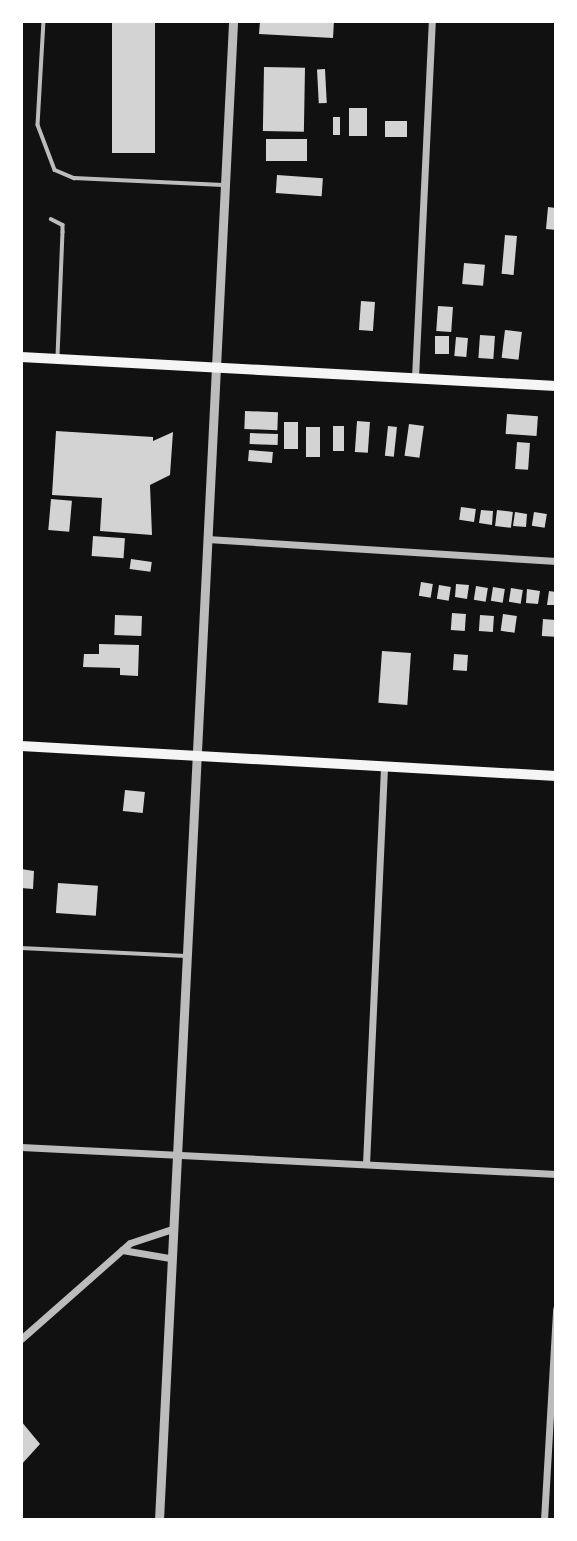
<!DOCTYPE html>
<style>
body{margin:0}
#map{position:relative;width:577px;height:1541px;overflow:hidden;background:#111;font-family:"Public Sans",sans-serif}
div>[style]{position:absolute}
.building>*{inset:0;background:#d3d3d3;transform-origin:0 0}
.service>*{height:3.5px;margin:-1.75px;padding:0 1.75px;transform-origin:1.75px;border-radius:1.75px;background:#bcbcbc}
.minor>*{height:7px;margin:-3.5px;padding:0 3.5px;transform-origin:3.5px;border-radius:3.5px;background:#bcbcbc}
.tertiary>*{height:9px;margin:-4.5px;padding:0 4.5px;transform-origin:4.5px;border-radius:4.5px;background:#bcbcbc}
.secondary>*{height:10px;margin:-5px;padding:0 5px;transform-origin:5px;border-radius:5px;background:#f5f5f5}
span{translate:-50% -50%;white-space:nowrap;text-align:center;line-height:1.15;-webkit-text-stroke:6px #fff;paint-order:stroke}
.frame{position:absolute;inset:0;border:23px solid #fff;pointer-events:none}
</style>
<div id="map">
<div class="building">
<div style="left:112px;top:21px;width:43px;height:132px"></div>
<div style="clip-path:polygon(260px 21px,334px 21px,333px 38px,259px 34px)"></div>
<div style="left:264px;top:67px;width:41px;height:64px;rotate:1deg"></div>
<div style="left:325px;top:69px;width:34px;height:8px;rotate:87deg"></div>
<div style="left:349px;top:108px;width:18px;height:28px"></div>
<div style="left:333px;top:117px;width:7px;height:18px"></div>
<div style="left:385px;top:121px;width:22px;height:16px"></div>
<div style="left:266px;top:139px;width:41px;height:22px"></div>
<div style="left:277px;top:175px;width:46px;height:18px;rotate:4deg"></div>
<div style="clip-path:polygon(548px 207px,556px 208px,556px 230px,546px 229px)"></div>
<div style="left:505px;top:235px;width:12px;height:39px;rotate:5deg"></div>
<div style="left:464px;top:263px;width:21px;height:21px;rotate:5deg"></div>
<div style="left:361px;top:301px;width:14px;height:29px;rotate:4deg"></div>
<div style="left:438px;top:306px;width:15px;height:25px;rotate:4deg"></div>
<div style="left:505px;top:330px;width:17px;height:28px;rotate:7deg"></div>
<div style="left:480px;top:335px;width:15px;height:23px;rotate:4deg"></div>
<div style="left:435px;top:336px;width:14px;height:18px"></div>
<div style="left:456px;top:337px;width:12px;height:19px;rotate:5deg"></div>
<div style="left:245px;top:411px;width:33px;height:18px;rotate:2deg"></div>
<div style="left:507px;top:414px;width:31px;height:20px;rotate:4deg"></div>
<div style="left:357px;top:421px;width:13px;height:31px;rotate:4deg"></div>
<div style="left:284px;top:422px;width:14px;height:27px"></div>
<div style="left:409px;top:424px;width:15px;height:32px;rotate:8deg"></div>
<div style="left:333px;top:426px;width:11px;height:25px"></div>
<div style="left:388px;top:426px;width:9px;height:30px;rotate:6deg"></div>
<div style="left:306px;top:427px;width:14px;height:30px"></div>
<div style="clip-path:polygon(56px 431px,153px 437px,153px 441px,173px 432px,170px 475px,150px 485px,152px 535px,100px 531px,102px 498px,52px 495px)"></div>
<div style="left:250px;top:433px;width:28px;height:11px;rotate:2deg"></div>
<div style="left:517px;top:442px;width:13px;height:27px;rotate:4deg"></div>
<div style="left:249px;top:450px;width:24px;height:11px;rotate:5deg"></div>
<div style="left:51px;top:499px;width:21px;height:31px;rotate:5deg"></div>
<div style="left:461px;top:507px;width:15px;height:13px;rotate:8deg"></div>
<div style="clip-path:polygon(481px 510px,493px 511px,492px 525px,479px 523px)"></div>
<div style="left:497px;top:510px;width:16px;height:16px;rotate:7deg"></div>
<div style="clip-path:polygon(515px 512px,527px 514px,526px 527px,513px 526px)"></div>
<div style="left:534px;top:512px;width:13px;height:14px;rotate:9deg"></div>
<div style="left:93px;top:536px;width:32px;height:20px;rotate:4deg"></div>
<div style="left:131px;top:559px;width:21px;height:10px;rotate:8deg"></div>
<div style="left:421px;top:582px;width:12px;height:14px;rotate:9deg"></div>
<div style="clip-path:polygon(456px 584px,469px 585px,467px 599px,455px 597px)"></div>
<div style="left:439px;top:585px;width:12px;height:14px;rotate:9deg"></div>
<div style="left:476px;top:586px;width:12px;height:14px;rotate:9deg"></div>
<div style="left:493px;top:587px;width:12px;height:14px;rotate:9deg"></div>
<div style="left:511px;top:588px;width:12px;height:14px;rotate:9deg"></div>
<div style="clip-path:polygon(527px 589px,540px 591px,538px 604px,526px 603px)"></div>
<div style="clip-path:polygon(549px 591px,556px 592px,556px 605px,547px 605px)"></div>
<div style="left:452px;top:613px;width:14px;height:17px;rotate:4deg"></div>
<div style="left:503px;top:614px;width:14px;height:17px;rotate:8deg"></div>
<div style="left:115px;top:615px;width:27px;height:20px;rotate:2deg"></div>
<div style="left:480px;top:615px;width:14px;height:16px;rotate:4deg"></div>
<div style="left:543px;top:619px;width:13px;height:17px;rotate:4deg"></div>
<div style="clip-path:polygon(99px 644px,139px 645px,138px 676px,120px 675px,120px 668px,83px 667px,84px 654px,99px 654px)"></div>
<div style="left:382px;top:651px;width:29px;height:52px;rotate:4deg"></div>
<div style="left:454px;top:654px;width:14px;height:16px;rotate:4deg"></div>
<div style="left:125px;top:790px;width:20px;height:21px;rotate:6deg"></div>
<div style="clip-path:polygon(21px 869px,34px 871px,33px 889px,21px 888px)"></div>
<div style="left:58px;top:883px;width:40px;height:30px;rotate:4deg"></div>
<div style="clip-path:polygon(21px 1421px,40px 1444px,21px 1465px)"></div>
</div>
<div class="service">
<div style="left:44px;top:21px;width:104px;rotate:93.3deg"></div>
<div style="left:38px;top:125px;width:48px;rotate:69.3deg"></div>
<div style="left:55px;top:170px;width:21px;rotate:23deg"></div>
<div style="left:74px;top:178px;width:149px;rotate:2.7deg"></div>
<div style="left:51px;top:219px;width:13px;rotate:27deg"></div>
<div style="left:63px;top:225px;width:7px;rotate:90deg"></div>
<div style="left:63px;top:232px;width:125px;rotate:92.3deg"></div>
<div style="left:21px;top:948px;width:165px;rotate:2.8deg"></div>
</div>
<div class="minor">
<div style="left:415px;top:378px;width:357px;rotate:-87.3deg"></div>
<div style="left:207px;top:539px;width:350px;rotate:3.6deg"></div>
<div style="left:21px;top:1147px;width:536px;rotate:2.89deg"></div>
<div style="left:366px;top:1164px;width:398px;rotate:-87.4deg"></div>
<div style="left:122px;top:1250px;width:49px;rotate:9.5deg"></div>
<div style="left:21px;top:1339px;width:145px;rotate:-41.4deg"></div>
<div style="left:130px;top:1243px;width:44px;rotate:-18.4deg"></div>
<div style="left:544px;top:1520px;width:211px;rotate:-86.7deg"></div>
</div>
<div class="tertiary">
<div style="left:159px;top:1520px;width:1501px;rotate:-87.17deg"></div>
</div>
<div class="secondary">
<div style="left:21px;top:357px;width:536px;rotate:3.1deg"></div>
<div style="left:21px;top:746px;width:536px;rotate:3.21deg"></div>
</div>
<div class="frame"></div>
</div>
